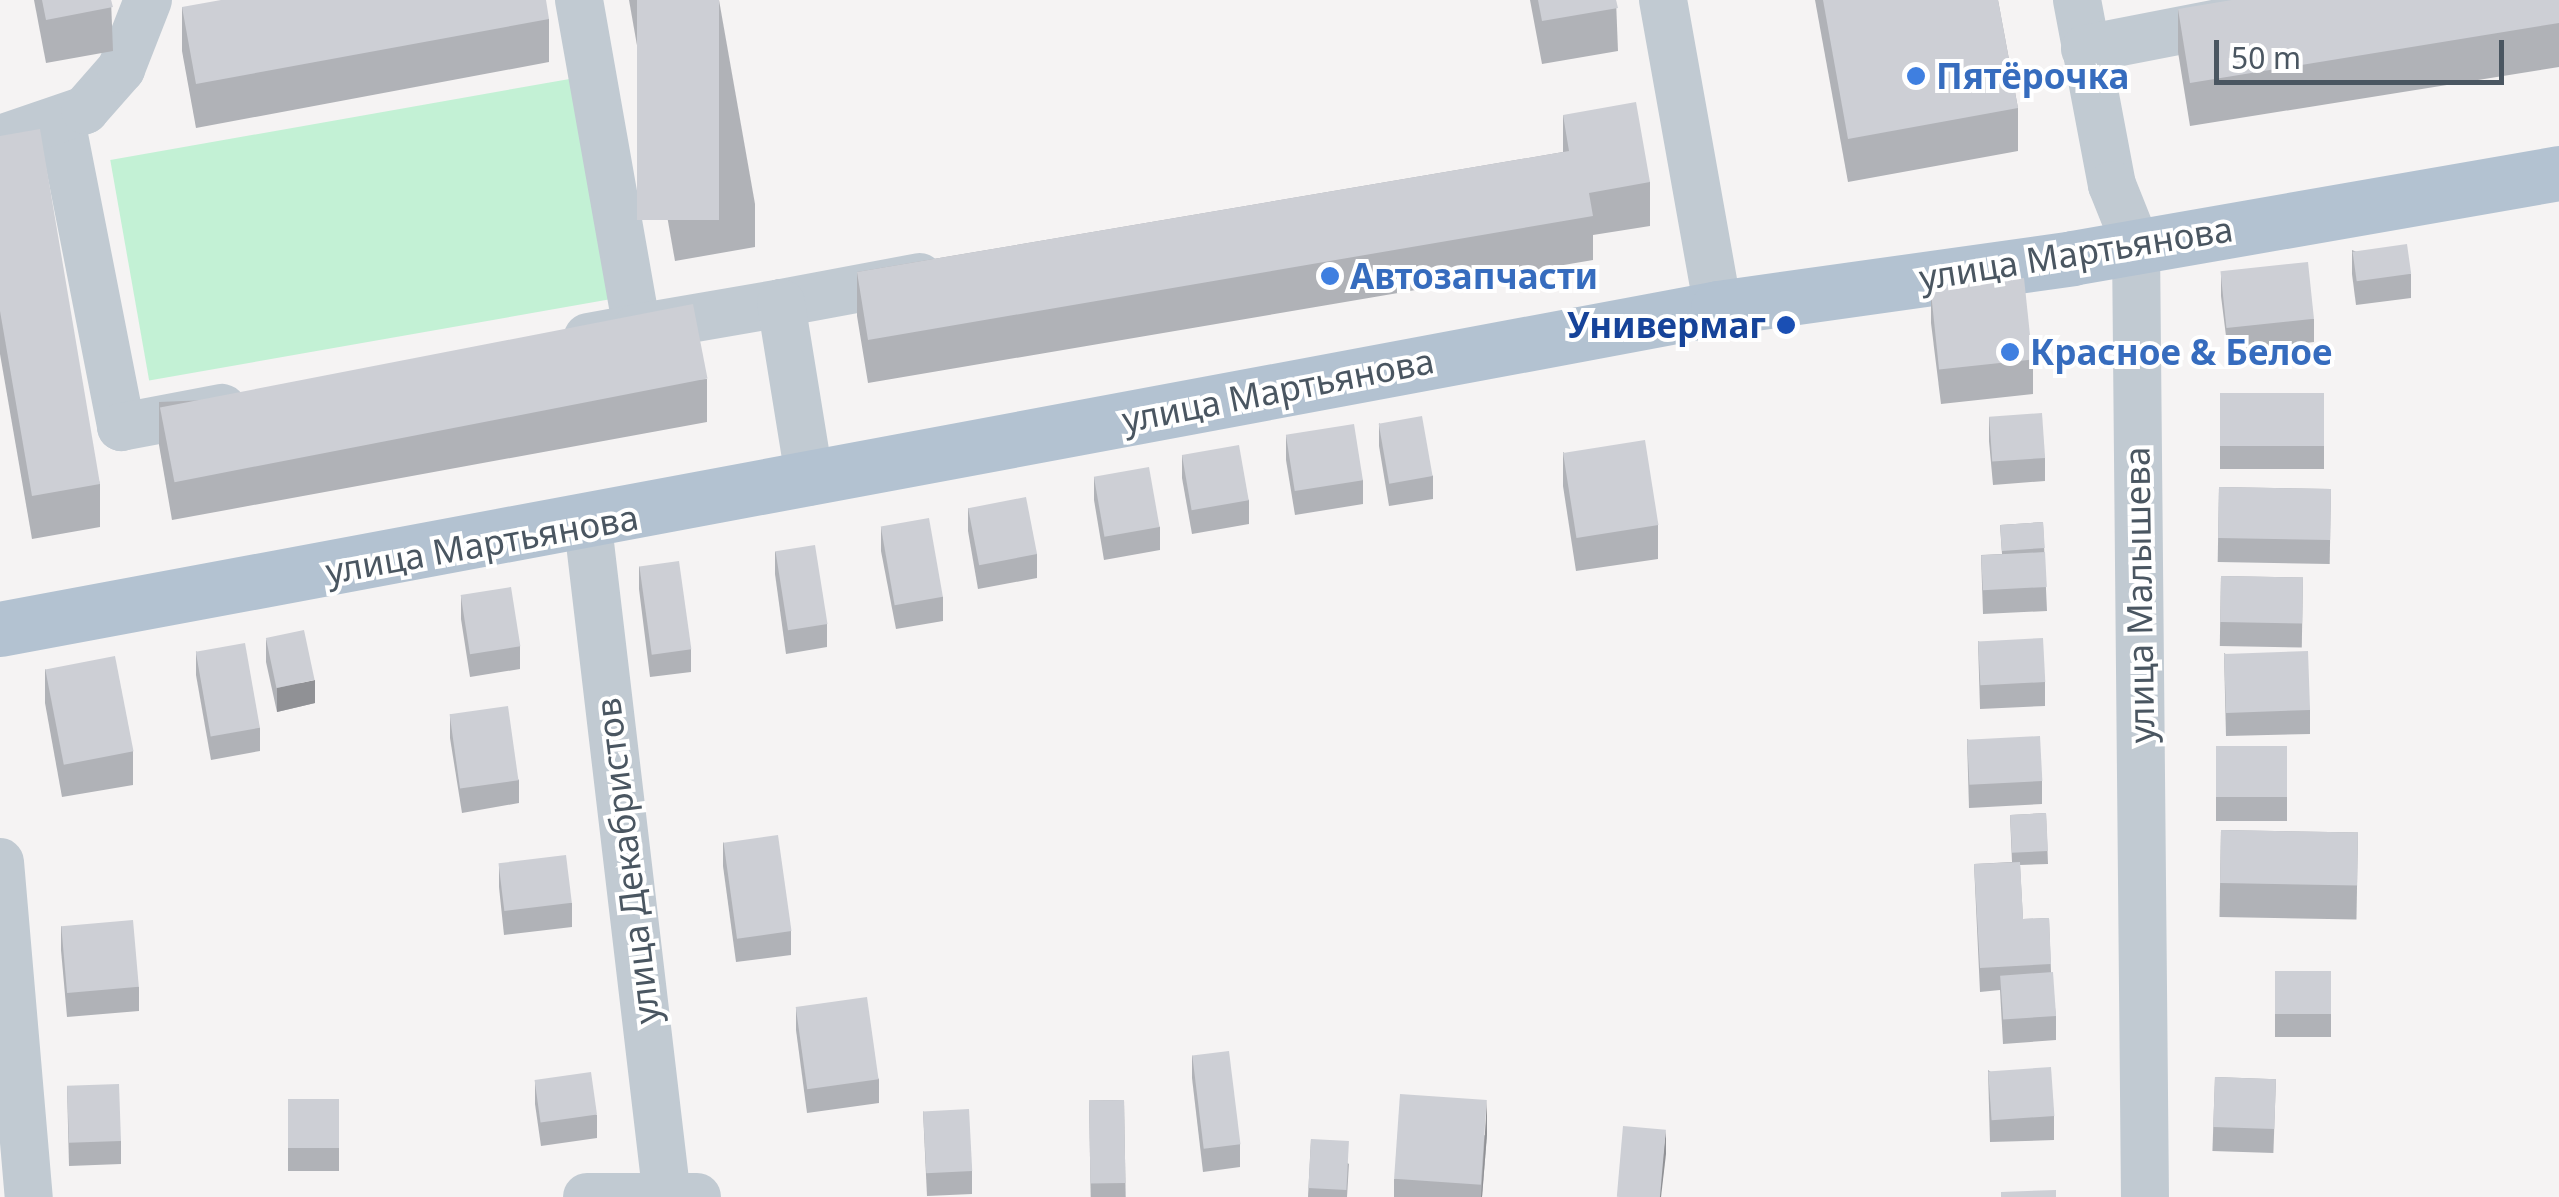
<!DOCTYPE html>
<meta charset="utf-8">
<style>
body{margin:0}
#map{position:relative;width:2559px;height:1197px;overflow:hidden;background:#f5f3f3;font-family:"Noto Sans",sans-serif}
div>[style]{position:absolute}
.green>*{inset:0;background:#c3f1d5;transform-origin:0 0}
.minor>*{height:48px;margin:-24px;padding:0 24px;transform-origin:24px;border-radius:24px;background:#c1cad2}
.major>*{height:55px;margin:-27.5px;padding:0 27.5px;transform-origin:27.5px;border-radius:27.5px;background:#b3c2d1}
.wall>*{inset:0;background:#b0b2b7;transform-origin:0 0}
.shaded-wall>*{inset:0;background:#909195}
.building>*{inset:0;background:#cdcfd5;transform-origin:0 0}
.dots>*{width:28px;height:28px;translate:-50% -50%;box-sizing:border-box;border:5px solid #fff;border-radius:50%}
span{translate:-50% -50%;white-space:nowrap;text-align:center;line-height:1.15;-webkit-text-stroke:8px #fff;paint-order:stroke}
.shop-label{font-size:35px;color:#366cbe;font-weight:700}
.left{translate:0 -50%;text-align:left}
.street-label{font-size:35px;color:#4a5661}
.transit-label{font-size:35px;color:#164399;font-weight:700}
.right{translate:-100% -50%;text-align:right}
.scale{position:absolute;left:2214px;top:40px;width:290px;height:45px;box-sizing:border-box;border:5px solid #4a5661;border-top:0;padding-left:12px;font-size:30px;line-height:35px;white-space:nowrap;color:#4a5661;-webkit-text-stroke:8px #fff;paint-order:stroke}
</style>
<div id="map">
<div class="green">
<div style="left:581px;top:77px;width:224px;height:478px;rotate:80deg"></div>
</div>
<div class="minor">
<div style="left:579px;top:0;width:333px;rotate:80deg"></div>
<div style="left:637px;top:328px;width:50px;rotate:169.6deg"></div>
<div style="left:1663px;top:0;width:313px;rotate:79.9deg"></div>
<div style="left:2077px;top:0;width:188px;rotate:79.3deg"></div>
<div style="left:2112px;top:185px;width:65px;rotate:68.2deg"></div>
<div style="left:2136px;top:245px;width:952px;rotate:89.46deg"></div>
<div style="left:2085px;top:49px;width:257px;rotate:-11deg"></div>
<div style="left:61px;top:120px;width:313px;rotate:78.9deg"></div>
<div style="left:121px;top:427px;width:103px;rotate:-10.7deg"></div>
<div style="left:0;top:139px;width:90px;rotate:-18.8deg"></div>
<div style="left:85px;top:110px;width:55px;rotate:-48.7deg"></div>
<div style="left:121px;top:69px;width:74px;rotate:-68.6deg"></div>
<div style="left:781px;top:303px;width:141px;rotate:-10.6deg"></div>
<div style="left:637px;top:328px;width:146px;rotate:-9.8deg"></div>
<div style="left:781px;top:303px;width:181px;rotate:80.8deg"></div>
<div style="left:588px;top:526px;width:676px;rotate:83.29deg"></div>
<div style="left:0;top:862px;width:336px;rotate:85.1deg"></div>
<div style="left:587px;top:1197px;width:110px"></div>
</div>
<div class="major">
<div style="left:0;top:629px;width:1748px;rotate:-10.58deg"></div>
<div style="left:1718px;top:308px;width:358px;rotate:-8deg"></div>
<div style="left:2072px;top:258px;width:494px;rotate:-9.9deg"></div>
</div>
<div class="wall">
<div style="clip-path:polygon(34px 0,111px 0,113px 51px,46px 63px)"></div>
<div style="clip-path:polygon(629px 0,719px 0,755px 204px,755px 247px,675px 261px)"></div>
<div style="clip-path:polygon(1530px 0,1616px 0,1618px 51px,1542px 64px)"></div>
<div style="clip-path:polygon(1815px 0,1998px 0,2018px 108px,2018px 151px,1848px 182px)"></div>
<div style="clip-path:polygon(2559px 0,2559px 67px,2190px 126px,2178px 52px,2178px 9px)"></div>
<div style="clip-path:polygon(182px 7px,549px 19px,549px 62px,196px 128px,182px 51px)"></div>
<div style="clip-path:polygon(1563px 115px,1650px 182px,1650px 226px,1593px 235px,1593px 260px,868px 383px,857px 316px,857px 272px,1563px 152px)"></div>
<div style="clip-path:polygon(0 136px,100px 484px,100px 527px,32px 539px,0 354px)"></div>
<div style="clip-path:polygon(2352px 250px,2411px 274px,2411px 298px,2356px 305px,2352px 274px)"></div>
<div style="clip-path:polygon(2221px 272px,2314px 319px,2314px 342px,2228px 352px,2221px 296px)"></div>
<div style="clip-path:polygon(1931px 289px,2033px 360px,2033px 394px,1941px 404px,1931px 323px)"></div>
<div style="clip-path:polygon(707px 379px,707px 422px,172px 520px,159px 445px,159px 402px)"></div>
<div style="left:2220px;top:393px;width:104px;height:76px"></div>
<div style="clip-path:polygon(1989px 417px,2045px 458px,2045px 481px,1993px 485px,1989px 441px)"></div>
<div style="clip-path:polygon(1379px 423px,1433px 476px,1433px 499px,1389px 506px,1379px 446px)"></div>
<div style="clip-path:polygon(1286px 436px,1363px 480px,1363px 504px,1295px 515px,1286px 460px)"></div>
<div style="clip-path:polygon(1563px 452px,1658px 525px,1658px 559px,1576px 571px,1563px 486px)"></div>
<div style="clip-path:polygon(1182px 455px,1249px 500px,1249px 524px,1192px 534px,1182px 478px)"></div>
<div style="clip-path:polygon(1094px 477px,1160px 527px,1160px 550px,1104px 560px,1094px 500px)"></div>
<div style="left:2219px;top:487px;width:112px;height:75px;rotate:1deg"></div>
<div style="clip-path:polygon(968px 508px,1037px 554px,1037px 578px,978px 589px,968px 531px)"></div>
<div style="clip-path:polygon(2043px 522px,2047px 611px,1983px 614px,1981px 555px,2002px 554px,2000px 525px)"></div>
<div style="clip-path:polygon(881px 527px,943px 597px,943px 621px,896px 629px,881px 551px)"></div>
<div style="clip-path:polygon(775px 551px,827px 624px,827px 647px,786px 654px,775px 574px)"></div>
<div style="clip-path:polygon(639px 566px,691px 649px,691px 672px,650px 677px,639px 589px)"></div>
<div style="left:2221px;top:576px;width:82px;height:70px;rotate:1deg"></div>
<div style="clip-path:polygon(461px 595px,520px 646px,520px 669px,470px 677px,461px 619px)"></div>
<div style="clip-path:polygon(266px 639px,315px 703px,277px 712px,266px 662px)"></div>
<div style="clip-path:polygon(1978px 641px,2045px 682px,2045px 706px,1980px 709px)"></div>
<div style="clip-path:polygon(196px 651px,260px 728px,260px 751px,211px 760px,196px 675px)"></div>
<div style="clip-path:polygon(2224px 653px,2310px 710px,2310px 734px,2226px 736px)"></div>
<div style="clip-path:polygon(45px 669px,133px 751px,133px 785px,62px 797px,45px 703px)"></div>
<div style="clip-path:polygon(450px 714px,519px 780px,519px 803px,462px 813px,450px 738px)"></div>
<div style="clip-path:polygon(1967px 739px,2042px 781px,2042px 804px,1969px 808px)"></div>
<div style="left:2287px;top:746px;width:75px;height:71px;rotate:90deg"></div>
<div style="clip-path:polygon(2046px 813px,2048px 864px,2020px 865px,2023px 919px,2049px 918px,2051px 972px,2056px 1016px,2056px 1040px,2003px 1044px,2000px 990px,1980px 992px,1974px 864px,2012px 862px,2010px 815px)"></div>
<div style="left:2221px;top:830px;width:137px;height:87px;rotate:1deg"></div>
<div style="clip-path:polygon(723px 842px,791px 931px,791px 955px,736px 962px,723px 866px)"></div>
<div style="clip-path:polygon(499px 864px,572px 903px,572px 927px,504px 935px,499px 887px)"></div>
<div style="clip-path:polygon(61px 926px,139px 987px,139px 1011px,67px 1017px,61px 950px)"></div>
<div style="left:2275px;top:971px;width:56px;height:66px"></div>
<div style="clip-path:polygon(796px 1007px,879px 1079px,879px 1103px,807px 1113px,796px 1030px)"></div>
<div style="clip-path:polygon(1192px 1055px,1240px 1144px,1240px 1167px,1203px 1172px,1192px 1078px)"></div>
<div style="clip-path:polygon(1988px 1070px,2054px 1116px,2054px 1140px,1990px 1142px)"></div>
<div style="left:2215px;top:1077px;width:61px;height:74px;rotate:2deg"></div>
<div style="clip-path:polygon(535px 1081px,597px 1115px,597px 1138px,541px 1146px,535px 1104px)"></div>
<div style="clip-path:polygon(67px 1086px,121px 1141px,121px 1164px,69px 1166px)"></div>
<div style="left:288px;top:1099px;width:51px;height:72px"></div>
<div style="left:1124px;top:1100px;width:97px;height:35px;rotate:89deg"></div>
<div style="clip-path:polygon(923px 1111px,972px 1171px,972px 1194px,927px 1196px)"></div>
<div style="clip-path:polygon(1487px 1134px,1482px 1197px,1394px 1197px,1394px 1179px)"></div>
<div style="clip-path:polygon(1311px 1139px,1349px 1164px,1347px 1197px,1308px 1197px)"></div>
</div>
<div class="shaded-wall">
<div style="clip-path:polygon(315px 680px,315px 703px,277px 712px,277px 688px)"></div>
<div style="clip-path:polygon(1487px 1100px,1487px 1134px,1482px 1197px,1481px 1197px)"></div>
<div style="clip-path:polygon(1666px 1130px,1666px 1154px,1661px 1197px,1658px 1197px)"></div>
</div>
<div class="building">
<div style="clip-path:polygon(42px 0,111px 0,113px 7px,46px 20px)"></div>
<div style="clip-path:polygon(221px 0,546px 0,549px 19px,196px 84px,182px 7px)"></div>
<div style="left:637px;top:0;width:82px;height:220px"></div>
<div style="clip-path:polygon(1538px 0,1616px 0,1618px 8px,1542px 21px)"></div>
<div style="clip-path:polygon(1823px 0,1998px 0,2018px 108px,1848px 139px)"></div>
<div style="clip-path:polygon(2232px 0,2559px 0,2559px 23px,2190px 83px,2178px 9px)"></div>
<div style="clip-path:polygon(1636px 102px,1650px 182px,1589px 193px,1593px 216px,868px 340px,857px 272px,1569px 151px,1563px 115px)"></div>
<div style="clip-path:polygon(40px 129px,100px 484px,32px 496px,0 311px,0 136px)"></div>
<div style="left:2407px;top:244px;width:30px;height:55px;rotate:82deg"></div>
<div style="left:2308px;top:262px;width:57px;height:88px;rotate:84deg"></div>
<div style="left:2024px;top:278px;width:82px;height:94px;rotate:84deg"></div>
<div style="left:693px;top:304px;width:76px;height:543px;rotate:79deg"></div>
<div style="left:2220px;top:393px;width:104px;height:53px"></div>
<div style="left:2042px;top:413px;width:45px;height:53px;rotate:86deg"></div>
<div style="left:1422px;top:416px;width:61px;height:44px;rotate:80deg"></div>
<div style="left:1354px;top:424px;width:57px;height:69px;rotate:81deg"></div>
<div style="left:1645px;top:440px;width:86px;height:83px;rotate:81deg"></div>
<div style="left:1239px;top:445px;width:56px;height:58px;rotate:80deg"></div>
<div style="left:1149px;top:467px;width:61px;height:56px;rotate:80deg"></div>
<div style="left:2219px;top:487px;width:112px;height:51px;rotate:1deg"></div>
<div style="left:1026px;top:497px;width:58px;height:59px;rotate:79deg"></div>
<div style="left:929px;top:518px;width:80px;height:49px;rotate:80deg"></div>
<div style="left:2043px;top:522px;width:26px;height:43px;rotate:86deg"></div>
<div style="left:815px;top:545px;width:80px;height:40px;rotate:81deg"></div>
<div style="left:2045px;top:552px;width:35px;height:64px;rotate:87deg"></div>
<div style="left:679px;top:561px;width:89px;height:40px;rotate:82deg"></div>
<div style="left:2221px;top:576px;width:82px;height:46px;rotate:1deg"></div>
<div style="left:511px;top:587px;width:60px;height:51px;rotate:81deg"></div>
<div style="left:304px;top:630px;width:51px;height:39px;rotate:78deg"></div>
<div style="left:2043px;top:638px;width:44px;height:65px;rotate:87deg"></div>
<div style="left:245px;top:643px;width:86px;height:50px;rotate:80deg"></div>
<div style="left:2308px;top:651px;width:59px;height:84px;rotate:88deg"></div>
<div style="left:115px;top:656px;width:97px;height:71px;rotate:79deg"></div>
<div style="left:508px;top:706px;width:75px;height:59px;rotate:82deg"></div>
<div style="left:2040px;top:736px;width:45px;height:73px;rotate:87deg"></div>
<div style="left:2287px;top:746px;width:51px;height:71px;rotate:90deg"></div>
<div style="left:2046px;top:813px;width:38px;height:36px;rotate:87deg"></div>
<div style="left:2221px;top:830px;width:137px;height:53px;rotate:1deg"></div>
<div style="left:778px;top:835px;width:97px;height:55px;rotate:82deg"></div>
<div style="left:566px;top:855px;width:48px;height:68px;rotate:83deg"></div>
<div style="clip-path:polygon(2020px 862px,2023px 919px,2049px 918px,2051px 964px,1980px 968px,1974px 864px)"></div>
<div style="left:133px;top:920px;width:67px;height:72px;rotate:85deg"></div>
<div style="left:2275px;top:971px;width:56px;height:43px"></div>
<div style="left:2053px;top:972px;width:44px;height:53px;rotate:86deg"></div>
<div style="left:867px;top:997px;width:83px;height:72px;rotate:82deg"></div>
<div style="left:1229px;top:1051px;width:94px;height:37px;rotate:83deg"></div>
<div style="left:2051px;top:1067px;width:49px;height:63px;rotate:86deg"></div>
<div style="left:591px;top:1072px;width:43px;height:57px;rotate:82deg"></div>
<div style="left:2215px;top:1077px;width:61px;height:50px;rotate:2deg"></div>
<div style="left:119px;top:1084px;width:57px;height:52px;rotate:88deg"></div>
<div style="left:1400px;top:1094px;width:87px;height:85px;rotate:4deg"></div>
<div style="left:288px;top:1099px;width:51px;height:49px"></div>
<div style="left:1124px;top:1100px;width:83px;height:35px;rotate:89deg"></div>
<div style="left:969px;top:1109px;width:62px;height:46px;rotate:87deg"></div>
<div style="left:1623px;top:1126px;width:43px;height:71px;rotate:5deg"></div>
<div style="left:1311px;top:1139px;width:38px;height:49px;rotate:3deg"></div>
<div style="clip-path:polygon(2056px 1190px,2056px 1197px,2001px 1197px,2001px 1192px)"></div>
</div>
<div class="dots">
<div style="left:1916px;top:76px;background:#3f7fe0"></div>
<div style="left:1330px;top:276px;background:#3f7fe0"></div>
<div style="left:1786px;top:325px;background:#1a4fb4"></div>
<div style="left:2010px;top:352px;background:#3f7fe0"></div>
</div>
<div class="shop-label">
<span class="left" style="left:1936px;top:76px">Пятёрочка</span>
<span class="left" style="left:1350px;top:276px">Автозапчасти</span>
<span class="left" style="left:2030px;top:352px">Красное &amp; Белое</span>
</div>
<div class="street-label">
<span style="left:2076px;top:253px;rotate:-9deg">улица Мартьянова</span>
<span style="left:1278px;top:390px;rotate:-11deg">улица Мартьянова</span>
<span style="left:482px;top:544px;rotate:-10deg">улица Мартьянова</span>
<span style="left:2139px;top:595px;rotate:-91deg">улица Малышева</span>
<span style="left:627px;top:861px;rotate:-97deg">улица Декабристов</span>
</div>
<div class="transit-label">
<span class="right" style="left:1766px;top:325px">Универмаг</span>
</div>
<div class="scale">50 m</div>
</div>
